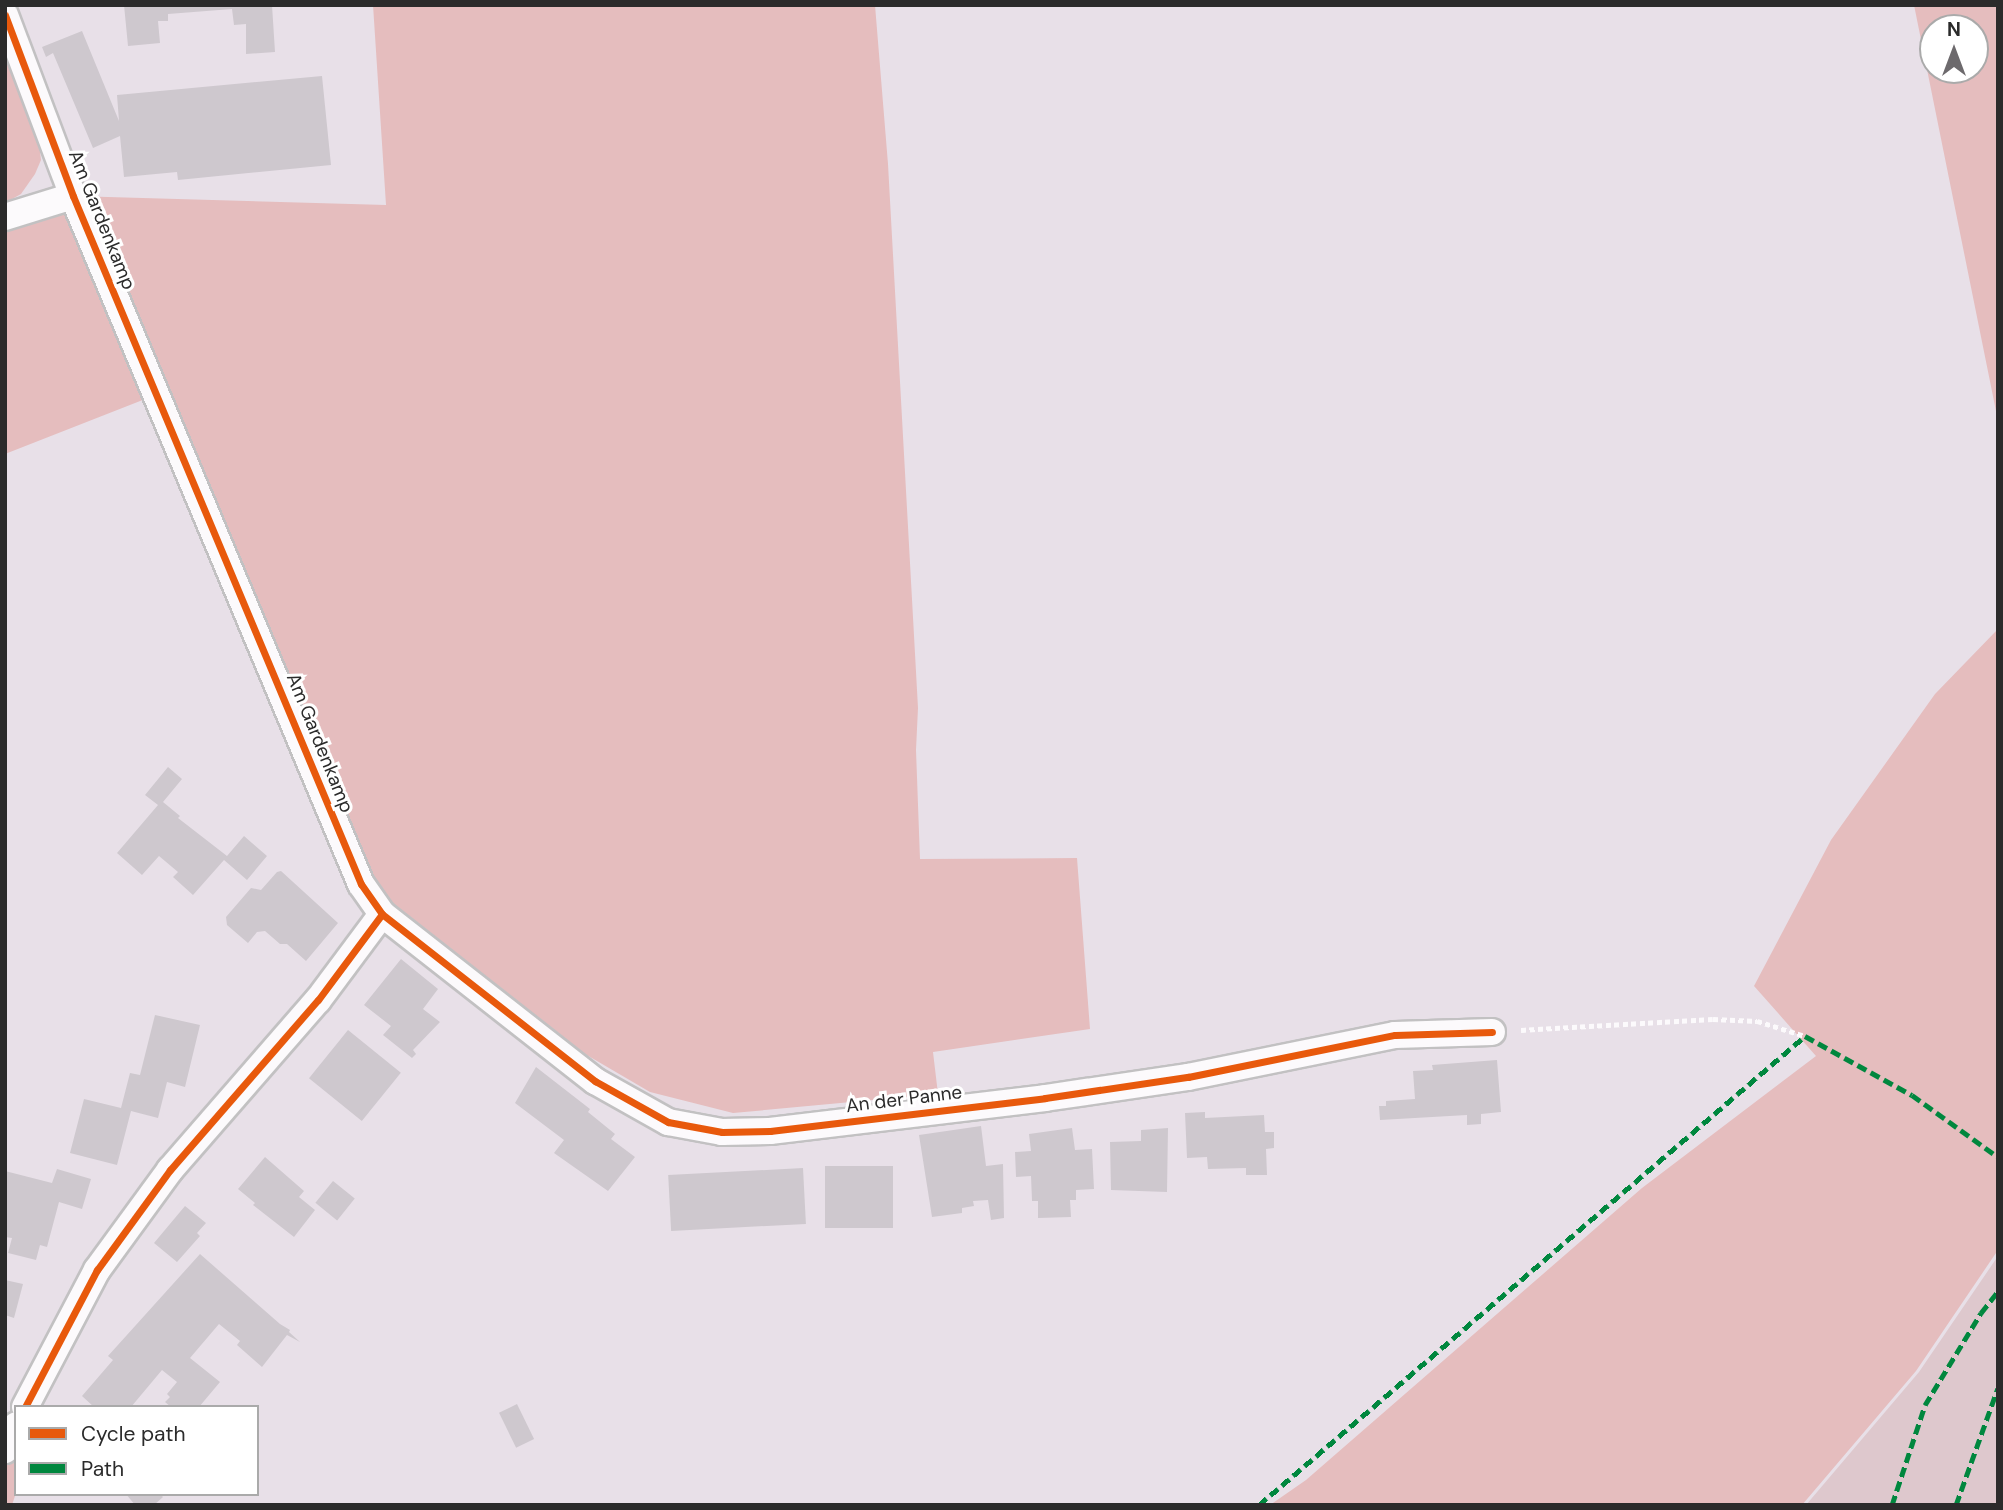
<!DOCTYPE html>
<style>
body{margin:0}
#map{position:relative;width:2003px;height:1510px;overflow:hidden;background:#e8e0e8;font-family:"DM Sans",sans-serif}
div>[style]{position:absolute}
.green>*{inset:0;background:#e5bdbe}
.cemetery>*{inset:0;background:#dec8cd}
.building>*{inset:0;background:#cec8ce;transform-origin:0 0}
.path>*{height:4.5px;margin-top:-2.25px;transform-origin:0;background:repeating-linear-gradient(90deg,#fcfafc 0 5px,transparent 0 8.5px)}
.roads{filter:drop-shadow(2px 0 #c2c1c2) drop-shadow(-2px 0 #c2c1c2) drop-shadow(0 2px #c2c1c2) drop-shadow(0 -2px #c2c1c2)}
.street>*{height:26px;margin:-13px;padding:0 13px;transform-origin:13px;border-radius:13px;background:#fcfafc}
.quiet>*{height:5px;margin-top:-2.5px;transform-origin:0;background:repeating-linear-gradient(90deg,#00873e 0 10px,transparent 0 15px)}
.cycleway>*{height:7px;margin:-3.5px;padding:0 3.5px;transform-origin:3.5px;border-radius:3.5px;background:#e8590c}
span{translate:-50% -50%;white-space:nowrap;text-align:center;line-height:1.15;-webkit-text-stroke:6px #fff;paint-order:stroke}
.street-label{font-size:19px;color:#2b2b2b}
.frame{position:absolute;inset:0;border:7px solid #2b2b2b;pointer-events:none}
.legend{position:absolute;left:14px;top:1405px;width:245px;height:91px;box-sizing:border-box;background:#fff;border:2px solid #aaa;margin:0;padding:9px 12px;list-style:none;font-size:21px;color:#2b2b2b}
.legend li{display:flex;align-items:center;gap:14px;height:35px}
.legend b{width:35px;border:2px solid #aaa}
.north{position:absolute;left:1919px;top:14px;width:70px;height:70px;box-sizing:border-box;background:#fff;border:2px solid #aaa;border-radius:50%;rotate:0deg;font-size:19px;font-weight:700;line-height:28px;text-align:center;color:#2b2b2b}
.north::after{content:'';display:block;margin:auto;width:24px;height:32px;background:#6d6a6d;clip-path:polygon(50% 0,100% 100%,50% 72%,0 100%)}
</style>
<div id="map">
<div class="green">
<div style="clip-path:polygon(373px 5px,875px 5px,888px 164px,918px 708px,916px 750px,920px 859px,1077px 858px,1090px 1029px,933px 1052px,938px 1094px,733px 1113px,650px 1092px,585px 1054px,361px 884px,158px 394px,5px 454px,5px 217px,73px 196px,386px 205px)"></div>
<div style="clip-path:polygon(evenodd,1914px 5px,1998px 5px,1998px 421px,1914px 5px,1975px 28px,1975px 70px,1933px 70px,1933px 28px,1975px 28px)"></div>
<div style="clip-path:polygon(5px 54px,39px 142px,41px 160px,35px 174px,21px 194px,5px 203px)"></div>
<div style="clip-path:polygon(1998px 629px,1998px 1250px,1916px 1371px,1802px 1505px,1270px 1505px,1306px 1480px,1642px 1188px,1816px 1056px,1754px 986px,1831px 840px,1935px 694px)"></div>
<div style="clip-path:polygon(5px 1413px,16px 1416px,16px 1493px,12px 1505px,5px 1505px)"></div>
</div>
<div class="cemetery">
<div style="clip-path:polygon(1998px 1256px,1998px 1505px,1806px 1505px,1919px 1372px)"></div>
</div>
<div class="building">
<div style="clip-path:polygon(124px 5px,272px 5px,275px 52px,246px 54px,246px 24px,234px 25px,232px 9px,168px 14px,168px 21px,158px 21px,160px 43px,128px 46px)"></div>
<div style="clip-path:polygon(82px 31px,119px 121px,117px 95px,322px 76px,331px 165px,178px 180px,177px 172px,124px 177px,120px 136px,93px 148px,53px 53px,46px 57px,42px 47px)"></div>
<div style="clip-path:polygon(168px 767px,182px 779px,163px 802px,180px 816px,178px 818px,227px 856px,244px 836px,267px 856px,247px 880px,224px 860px,193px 895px,173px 877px,178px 872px,159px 856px,142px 875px,117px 853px,158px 805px,145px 795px)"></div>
<div style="clip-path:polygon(281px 871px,338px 923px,306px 961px,287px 944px,280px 944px,265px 931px,257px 932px,248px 943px,227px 925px,226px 917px,251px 888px,261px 890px,277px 872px)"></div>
<div style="clip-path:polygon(401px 959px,438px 989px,423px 1009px,440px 1022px,413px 1050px,416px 1054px,412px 1058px,383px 1035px,391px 1026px,364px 1005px)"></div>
<div style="clip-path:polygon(155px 1015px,200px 1025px,185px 1087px,167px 1082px,158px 1118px,131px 1111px,117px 1165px,70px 1153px,84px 1099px,121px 1108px,130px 1073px,140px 1075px)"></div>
<div style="left:348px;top:1030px;width:68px;height:62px;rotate:39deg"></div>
<div style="clip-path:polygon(1497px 1060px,1501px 1112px,1481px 1114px,1481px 1124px,1467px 1125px,1467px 1115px,1380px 1120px,1379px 1106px,1386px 1106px,1386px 1101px,1415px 1099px,1413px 1071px,1433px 1070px,1432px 1065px)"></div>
<div style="clip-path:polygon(536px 1067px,590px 1109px,588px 1112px,615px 1134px,611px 1139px,635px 1157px,608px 1191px,554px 1153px,564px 1140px,515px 1103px)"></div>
<div style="clip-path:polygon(1205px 1112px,1205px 1118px,1264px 1115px,1265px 1132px,1274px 1132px,1274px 1148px,1266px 1149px,1267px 1175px,1246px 1175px,1246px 1168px,1208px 1169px,1207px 1157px,1187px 1158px,1185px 1113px)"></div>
<div style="clip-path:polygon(981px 1126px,986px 1166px,1003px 1164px,1004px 1218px,991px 1220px,988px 1200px,973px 1201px,974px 1206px,962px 1208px,962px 1213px,932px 1217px,919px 1135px)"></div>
<div style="clip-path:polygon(1072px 1128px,1075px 1150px,1092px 1149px,1094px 1189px,1076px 1190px,1076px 1200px,1070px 1200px,1071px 1217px,1038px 1218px,1038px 1201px,1032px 1201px,1031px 1176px,1016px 1177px,1015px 1152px,1031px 1151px,1029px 1134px)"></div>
<div style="clip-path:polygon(1168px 1128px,1167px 1192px,1111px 1190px,1110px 1142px,1141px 1141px,1141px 1130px)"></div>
<div style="clip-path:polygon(265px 1157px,304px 1191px,299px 1197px,315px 1210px,294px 1237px,253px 1205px,255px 1203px,238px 1189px)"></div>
<div style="left:893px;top:1166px;width:62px;height:68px;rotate:90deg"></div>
<div style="left:803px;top:1168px;width:56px;height:135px;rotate:87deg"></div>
<div style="clip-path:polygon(57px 1169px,91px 1179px,82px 1209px,59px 1202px,47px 1247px,40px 1245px,36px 1260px,8px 1253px,12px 1238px,5px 1237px,5px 1171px,52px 1183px)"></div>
<div style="left:333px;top:1181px;width:28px;height:28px;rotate:39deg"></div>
<div style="clip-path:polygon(185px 1206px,206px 1223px,197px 1233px,200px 1236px,177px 1262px,154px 1243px)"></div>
<div style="clip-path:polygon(200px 1254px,280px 1324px,290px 1330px,289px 1332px,300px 1342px,287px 1335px,262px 1367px,237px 1345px,240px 1341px,219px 1324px,190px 1358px,220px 1382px,199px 1407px,171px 1407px,165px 1402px,170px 1397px,167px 1394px,177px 1382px,162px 1370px,131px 1407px,94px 1407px,82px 1396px,113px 1360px,108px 1356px)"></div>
<div style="clip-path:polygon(5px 1280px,23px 1284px,14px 1318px,5px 1315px)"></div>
<div style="left:517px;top:1404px;width:39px;height:20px;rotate:64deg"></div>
<div style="clip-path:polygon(126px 1494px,160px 1494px,163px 1497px,154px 1505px,135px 1505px)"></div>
</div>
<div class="path">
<div style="left:1521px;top:1030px;width:192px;rotate:-3.3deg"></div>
<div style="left:1713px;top:1019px;width:44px;rotate:2.6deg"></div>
<div style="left:1757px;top:1021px;width:50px;rotate:17.4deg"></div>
</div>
<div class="roads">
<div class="street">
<div style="left:5px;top:15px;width:193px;rotate:69.4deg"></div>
<div style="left:73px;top:196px;width:746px;rotate:67.29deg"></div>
<div style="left:361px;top:884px;width:37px;rotate:55deg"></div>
<div style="left:382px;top:914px;width:271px;rotate:38.1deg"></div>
<div style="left:595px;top:1081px;width:84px;rotate:29.3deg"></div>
<div style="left:668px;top:1122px;width:55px;rotate:10.5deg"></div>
<div style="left:722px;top:1132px;width:48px;rotate:-1.2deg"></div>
<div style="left:770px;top:1131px;width:277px;rotate:-6.8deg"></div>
<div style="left:1045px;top:1098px;width:145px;rotate:-8.4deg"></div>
<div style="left:1188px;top:1077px;width:211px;rotate:-11.5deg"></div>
<div style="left:1395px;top:1035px;width:97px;rotate:-1.8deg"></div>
<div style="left:5px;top:217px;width:71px;rotate:-17.2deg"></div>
<div style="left:25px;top:1407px;width:155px;rotate:-62.3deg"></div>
<div style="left:97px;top:1270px;width:124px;rotate:-53.9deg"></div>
<div style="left:170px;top:1170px;width:225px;rotate:-49deg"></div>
<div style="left:318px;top:1000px;width:107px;rotate:-53.3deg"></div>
<div style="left:5px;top:1450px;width:27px;rotate:-66deg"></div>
</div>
</div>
<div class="quiet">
<div style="left:1259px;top:1505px;width:720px;rotate:-40.66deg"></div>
<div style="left:1805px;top:1036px;width:122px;rotate:28.9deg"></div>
<div style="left:1912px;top:1095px;width:106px;rotate:35.8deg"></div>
<div style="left:1892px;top:1505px;width:105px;rotate:-71.7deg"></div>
<div style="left:1925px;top:1405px;width:108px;rotate:-58.7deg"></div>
<div style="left:1981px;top:1313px;width:28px;rotate:-52deg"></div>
<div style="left:1956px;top:1505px;width:124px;rotate:-70.3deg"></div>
</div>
<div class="cycleway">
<div style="left:5px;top:15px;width:193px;rotate:69.4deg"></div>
<div style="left:73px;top:196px;width:746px;rotate:67.29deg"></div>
<div style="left:361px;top:884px;width:37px;rotate:55deg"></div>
<div style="left:382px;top:914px;width:271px;rotate:38.1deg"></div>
<div style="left:595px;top:1081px;width:84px;rotate:29.3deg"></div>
<div style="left:668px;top:1122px;width:55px;rotate:10.5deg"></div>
<div style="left:722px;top:1132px;width:48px;rotate:-1.2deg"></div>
<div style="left:770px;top:1131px;width:277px;rotate:-6.8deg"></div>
<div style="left:1045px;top:1098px;width:145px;rotate:-8.4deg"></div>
<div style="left:1188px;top:1077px;width:211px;rotate:-11.5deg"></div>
<div style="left:1395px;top:1035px;width:97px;rotate:-1.8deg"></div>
<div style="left:25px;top:1407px;width:155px;rotate:-62.3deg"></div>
<div style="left:97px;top:1270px;width:124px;rotate:-53.9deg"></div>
<div style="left:170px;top:1170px;width:225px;rotate:-49deg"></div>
<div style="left:318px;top:1000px;width:107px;rotate:-53.3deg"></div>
</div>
<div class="street-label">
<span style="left:102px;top:220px;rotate:68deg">Am Gardenkamp</span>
<span style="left:320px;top:743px;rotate:68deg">Am Gardenkamp</span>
<span style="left:904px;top:1099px;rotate:-7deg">An der Panne</span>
</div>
<div class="frame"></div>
<ul class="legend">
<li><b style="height:9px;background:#e8590c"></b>Cycle path</li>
<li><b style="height:9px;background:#00873e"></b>Path</li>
</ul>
<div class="north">N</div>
</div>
